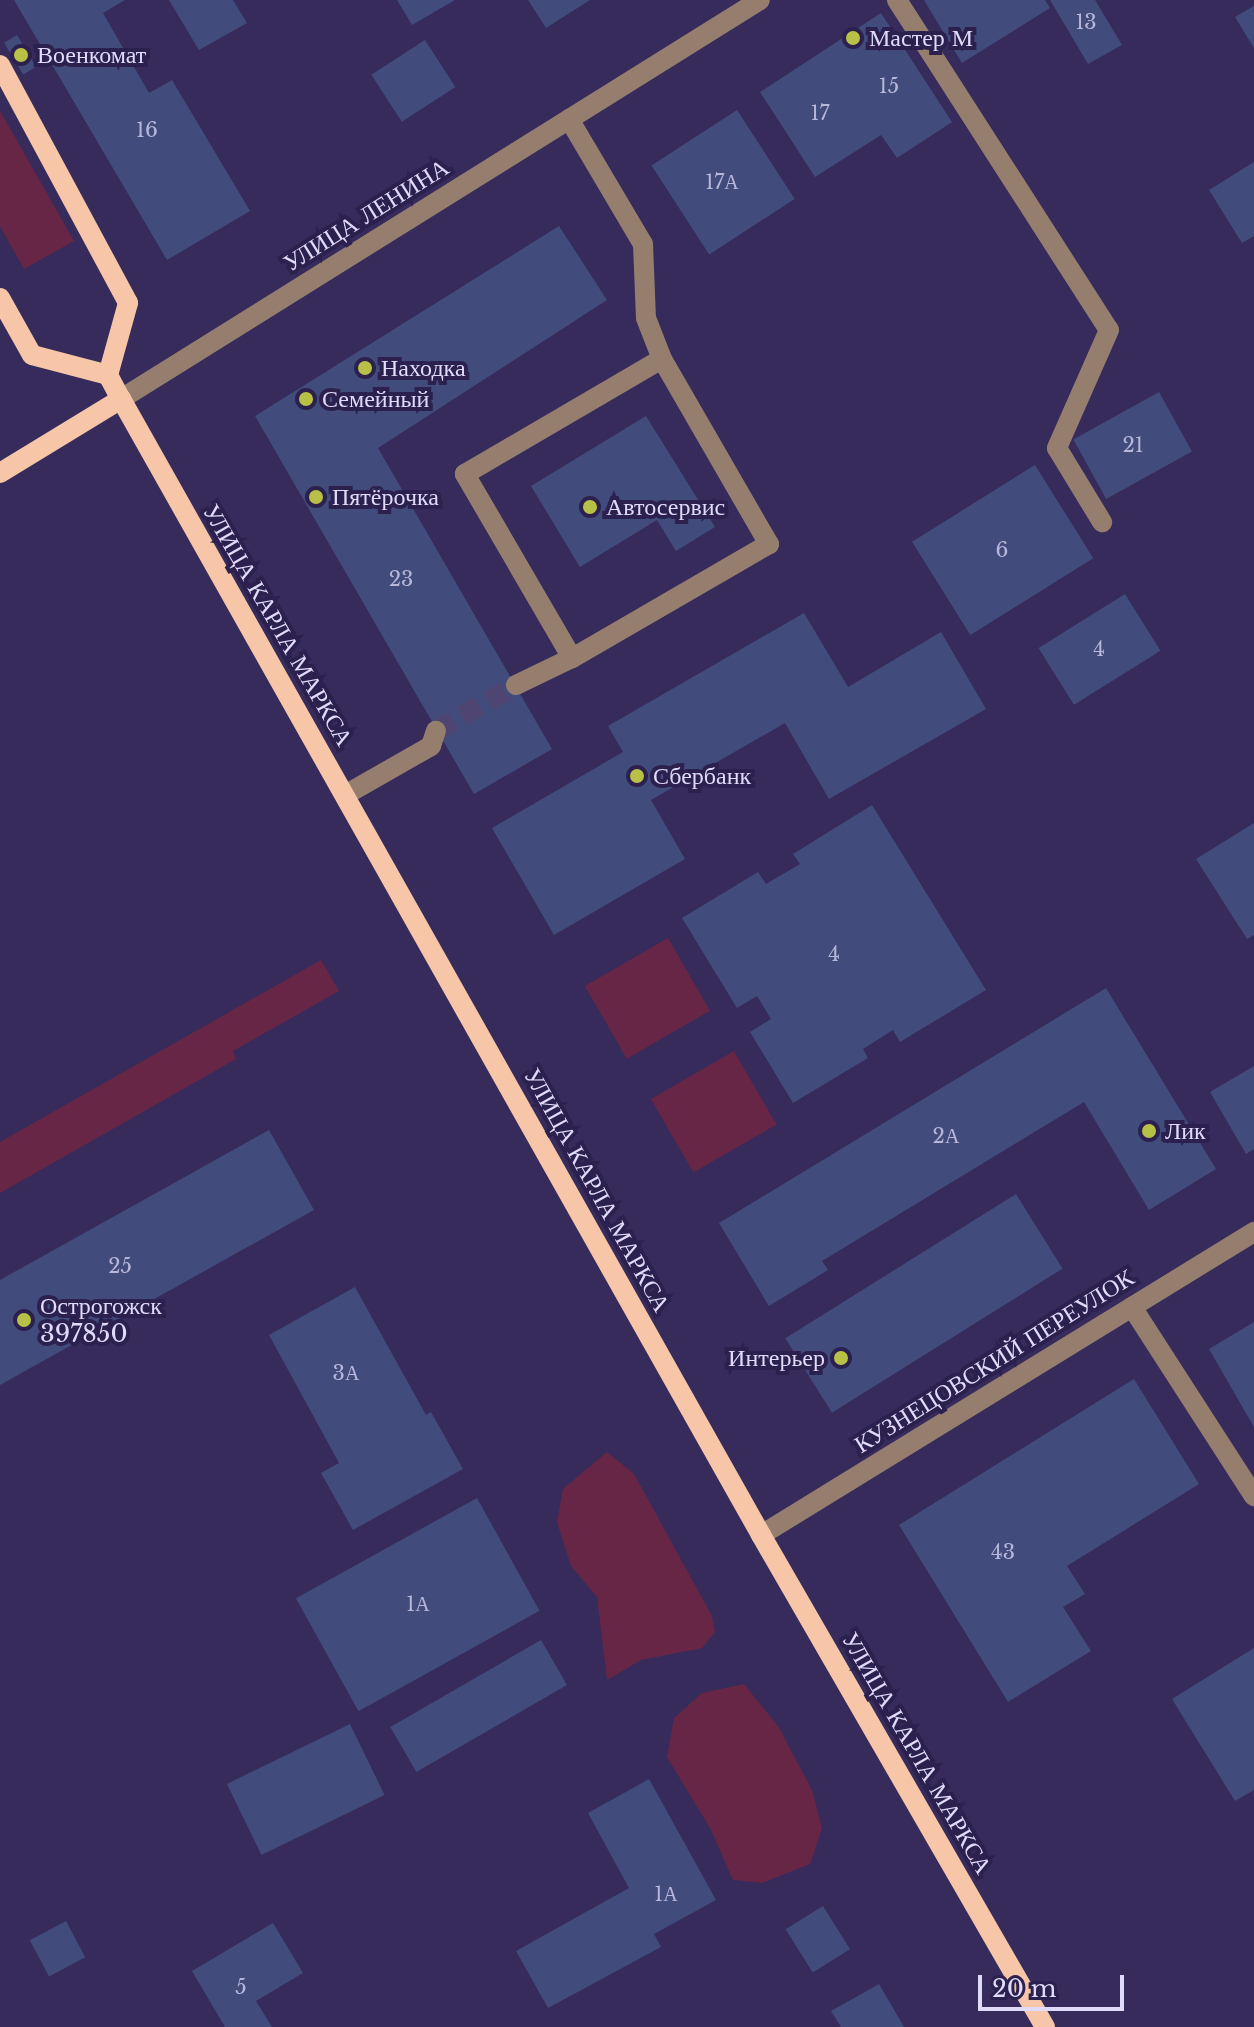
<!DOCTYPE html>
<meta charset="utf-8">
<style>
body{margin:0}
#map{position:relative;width:1254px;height:2027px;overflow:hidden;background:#362b5a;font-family:"Libre Baskerville",serif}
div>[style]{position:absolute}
.green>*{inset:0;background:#682646;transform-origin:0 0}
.building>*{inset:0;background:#414c7c;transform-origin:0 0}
.minor-tunnel>*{height:20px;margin-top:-10px;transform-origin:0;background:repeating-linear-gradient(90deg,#4f4572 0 20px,transparent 0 30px)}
.minor>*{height:20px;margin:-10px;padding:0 10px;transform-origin:10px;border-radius:10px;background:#967e6f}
.major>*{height:20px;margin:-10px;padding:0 10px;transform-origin:10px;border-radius:10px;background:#f7c6a8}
.dots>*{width:22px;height:22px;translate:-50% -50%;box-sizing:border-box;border:4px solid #2c214e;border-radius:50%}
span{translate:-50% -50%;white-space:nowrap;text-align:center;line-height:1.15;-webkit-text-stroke:8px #2c214e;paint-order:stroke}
.number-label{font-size:20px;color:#b8b7da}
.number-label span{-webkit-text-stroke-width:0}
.poi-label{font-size:24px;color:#dfdbf9}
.left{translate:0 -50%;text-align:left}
.right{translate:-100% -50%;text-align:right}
.street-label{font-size:24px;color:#dfdbf9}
.scale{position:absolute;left:978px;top:1975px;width:146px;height:36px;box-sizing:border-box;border:4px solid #dfdbf9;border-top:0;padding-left:10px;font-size:24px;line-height:28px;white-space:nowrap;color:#dfdbf9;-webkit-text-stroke:6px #2c214e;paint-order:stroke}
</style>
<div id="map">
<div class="green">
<div style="clip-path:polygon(0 111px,74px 241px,24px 269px,0 226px)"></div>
<div style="left:668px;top:938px;width:84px;height:96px;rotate:60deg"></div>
<div style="clip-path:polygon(321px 960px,339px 991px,233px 1051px,236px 1059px,0 1193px,0 1142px)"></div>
<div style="left:734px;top:1051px;width:85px;height:96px;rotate:60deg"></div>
<div style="clip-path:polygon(607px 1452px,634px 1474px,712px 1616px,715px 1632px,702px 1648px,641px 1660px,607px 1680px,597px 1597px,571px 1566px,557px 1522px,563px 1489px)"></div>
<div style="clip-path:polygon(744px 1684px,778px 1726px,812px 1790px,822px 1828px,810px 1864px,762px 1883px,733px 1880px,710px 1828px,667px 1757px,674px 1718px,702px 1693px)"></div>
</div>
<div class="building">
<div style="clip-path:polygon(14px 0,125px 0,103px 13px,149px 93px,172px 80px,250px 211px,167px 260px)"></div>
<div style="clip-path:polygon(169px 0,233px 0,247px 23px,199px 50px)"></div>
<div style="clip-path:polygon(397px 0,455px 0,412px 25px)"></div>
<div style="clip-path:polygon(528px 0,590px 0,546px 28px)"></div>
<div style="clip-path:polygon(924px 0,1045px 0,1050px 8px,962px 63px)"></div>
<div style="clip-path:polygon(1050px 0,1095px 0,1122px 45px,1088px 64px)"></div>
<div style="clip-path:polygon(1254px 6px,1254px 48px,1235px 17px)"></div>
<div style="clip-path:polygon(881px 13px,952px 122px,897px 158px,881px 135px,815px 177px,760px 92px)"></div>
<div style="left:17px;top:35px;width:37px;height:15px;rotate:59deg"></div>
<div style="left:425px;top:40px;width:56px;height:64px;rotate:57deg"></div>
<div style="left:737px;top:110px;width:106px;height:102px;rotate:57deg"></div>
<div style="clip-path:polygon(1254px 162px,1254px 236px,1242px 243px,1209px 190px)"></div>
<div style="clip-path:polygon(559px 226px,607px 300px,378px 448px,552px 749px,474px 794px,255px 416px)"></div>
<div style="left:1159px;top:392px;width:68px;height:98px;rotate:61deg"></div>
<div style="clip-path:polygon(646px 416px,715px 527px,676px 551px,657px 520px,580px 567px,531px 486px)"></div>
<div style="left:1035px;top:465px;width:110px;height:145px;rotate:58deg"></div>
<div style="left:1125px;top:594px;width:67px;height:102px;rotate:58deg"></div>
<div style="clip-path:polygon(804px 613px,848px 687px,941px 632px,986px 709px,829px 799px,785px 723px,651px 800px,685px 859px,554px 935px,492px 828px,623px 752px,608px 726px)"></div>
<div style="clip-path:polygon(872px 805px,986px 990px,900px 1042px,893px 1030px,863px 1049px,868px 1058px,793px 1103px,750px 1032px,771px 1019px,757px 996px,737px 1008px,682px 918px,758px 872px,766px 884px,800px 864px,793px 854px)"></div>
<div style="clip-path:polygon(1254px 823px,1254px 935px,1247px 939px,1196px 859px)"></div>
<div style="clip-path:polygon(1106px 988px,1216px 1169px,1149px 1210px,1084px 1102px,822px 1261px,828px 1270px,769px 1306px,719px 1223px)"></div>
<div style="clip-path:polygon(1254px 1066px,1254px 1149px,1246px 1154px,1210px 1092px)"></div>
<div style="clip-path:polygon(269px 1130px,314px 1210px,0 1385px,0 1280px)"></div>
<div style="left:1016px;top:1194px;width:88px;height:272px;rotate:58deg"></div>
<div style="clip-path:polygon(355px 1287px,426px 1415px,431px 1412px,463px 1469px,353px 1530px,321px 1473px,339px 1463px,269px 1335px)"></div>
<div style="clip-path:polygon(1254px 1322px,1254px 1427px,1209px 1349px)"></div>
<div style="clip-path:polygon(1134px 1379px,1199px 1484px,1067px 1566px,1085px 1594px,1063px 1607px,1091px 1651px,1008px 1702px,899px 1525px)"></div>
<div style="left:477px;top:1498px;width:129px;height:207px;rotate:61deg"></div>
<div style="left:541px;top:1640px;width:52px;height:174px;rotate:60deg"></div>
<div style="clip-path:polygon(1254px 1648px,1254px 1790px,1235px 1801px,1172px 1699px)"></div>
<div style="left:350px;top:1724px;width:79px;height:137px;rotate:64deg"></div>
<div style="clip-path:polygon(649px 1779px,716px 1900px,654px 1934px,661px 1947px,548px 2008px,516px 1951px,629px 1888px,588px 1813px)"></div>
<div style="left:823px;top:1906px;width:51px;height:44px;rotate:58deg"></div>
<div style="left:66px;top:1921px;width:41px;height:41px;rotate:62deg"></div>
<div style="clip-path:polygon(273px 1923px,303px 1973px,256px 2001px,272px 2027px,225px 2027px,192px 1971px)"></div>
<div style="clip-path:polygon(879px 1984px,904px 2027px,841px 2027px,831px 2011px)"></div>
</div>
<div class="minor-tunnel">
<div style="left:436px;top:731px;width:92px;rotate:-29.9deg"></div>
</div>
<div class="minor">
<div style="left:897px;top:0;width:392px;rotate:57.3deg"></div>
<div style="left:1109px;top:330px;width:129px;rotate:113.8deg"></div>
<div style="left:1057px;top:448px;width:87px;rotate:58.7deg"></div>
<div style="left:569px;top:119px;width:145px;rotate:59.4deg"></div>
<div style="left:643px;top:244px;width:74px;rotate:87.7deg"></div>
<div style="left:646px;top:318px;width:44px;rotate:68.7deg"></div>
<div style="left:662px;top:359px;width:214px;rotate:60deg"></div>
<div style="left:769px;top:544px;width:228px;rotate:149.9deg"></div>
<div style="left:572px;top:658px;width:213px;rotate:-120.2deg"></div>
<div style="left:465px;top:474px;width:228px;rotate:-30.3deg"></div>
<div style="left:121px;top:399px;width:753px;rotate:-31.98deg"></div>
<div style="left:516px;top:685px;width:62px;rotate:-25.7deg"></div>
<div style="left:345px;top:795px;width:99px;rotate:-29.7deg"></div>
<div style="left:431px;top:746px;width:16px;rotate:-72deg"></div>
<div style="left:1132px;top:1307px;width:225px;rotate:57.2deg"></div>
<div style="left:761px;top:1535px;width:579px;rotate:-31.58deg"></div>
</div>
<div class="major">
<div style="left:0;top:65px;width:270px;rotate:61.7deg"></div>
<div style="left:128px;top:303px;width:75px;rotate:105.5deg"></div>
<div style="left:108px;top:375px;width:27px;rotate:62deg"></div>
<div style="left:121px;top:399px;width:1304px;rotate:60.6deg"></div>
<div style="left:761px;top:1535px;width:568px;rotate:60deg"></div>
<div style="left:0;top:298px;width:65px;rotate:60.7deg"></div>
<div style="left:32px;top:355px;width:79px;rotate:14.7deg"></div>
<div style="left:0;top:473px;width:142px;rotate:-31.4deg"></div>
</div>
<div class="dots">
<div style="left:853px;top:38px;background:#b9c046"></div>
<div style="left:21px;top:55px;background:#b9c046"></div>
<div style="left:365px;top:368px;background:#b9c046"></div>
<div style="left:306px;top:399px;background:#b9c046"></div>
<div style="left:316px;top:497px;background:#b9c046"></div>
<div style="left:590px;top:507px;background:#b9c046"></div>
<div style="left:637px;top:776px;background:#b9c046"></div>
<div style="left:1149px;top:1131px;background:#b9c046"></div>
<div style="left:24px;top:1320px;background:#b9c046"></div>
<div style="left:841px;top:1358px;background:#b9c046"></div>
</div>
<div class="number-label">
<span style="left:1086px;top:22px">13</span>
<span style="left:889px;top:86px">15</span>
<span style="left:820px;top:113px">17</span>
<span style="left:147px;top:130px">16</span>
<span style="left:722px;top:182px">17А</span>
<span style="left:1133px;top:445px">21</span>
<span style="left:1002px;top:550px">6</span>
<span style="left:401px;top:579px">23</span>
<span style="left:1099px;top:649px">4</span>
<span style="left:834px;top:954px">4</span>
<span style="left:946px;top:1136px">2А</span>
<span style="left:120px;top:1266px">25</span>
<span style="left:346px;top:1373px">3А</span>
<span style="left:1003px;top:1552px">43</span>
<span style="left:418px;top:1604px">1А</span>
<span style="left:666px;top:1894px">1А</span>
<span style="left:241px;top:1987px">5</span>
</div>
<div class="poi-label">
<span class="left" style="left:869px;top:38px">Мастер М</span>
<span class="left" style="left:37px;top:55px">Военкомат</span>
<span class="left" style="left:381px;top:368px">Находка</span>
<span class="left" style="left:322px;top:399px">Семейный</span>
<span class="left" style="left:332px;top:497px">Пятёрочка</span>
<span class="left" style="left:606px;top:507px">Автосервис</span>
<span class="left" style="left:653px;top:776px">Сбербанк</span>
<span class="left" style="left:1165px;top:1131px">Лик</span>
<span class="left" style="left:40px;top:1320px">Острогожск<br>397850</span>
<span class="right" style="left:825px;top:1358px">Интерьер</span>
</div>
<div class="street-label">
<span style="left:366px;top:215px;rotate:-32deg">УЛИЦА ЛЕНИНА</span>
<span style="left:278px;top:625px;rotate:60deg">УЛИЦА КАРЛА МАРКСА</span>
<span style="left:597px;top:1190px;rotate:61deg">УЛИЦА КАРЛА МАРКСА</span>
<span style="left:994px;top:1361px;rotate:-32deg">КУЗНЕЦОВСКИЙ ПЕРЕУЛОК</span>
<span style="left:917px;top:1753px;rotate:60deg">УЛИЦА КАРЛА МАРКСА</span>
</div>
<div class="scale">20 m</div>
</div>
